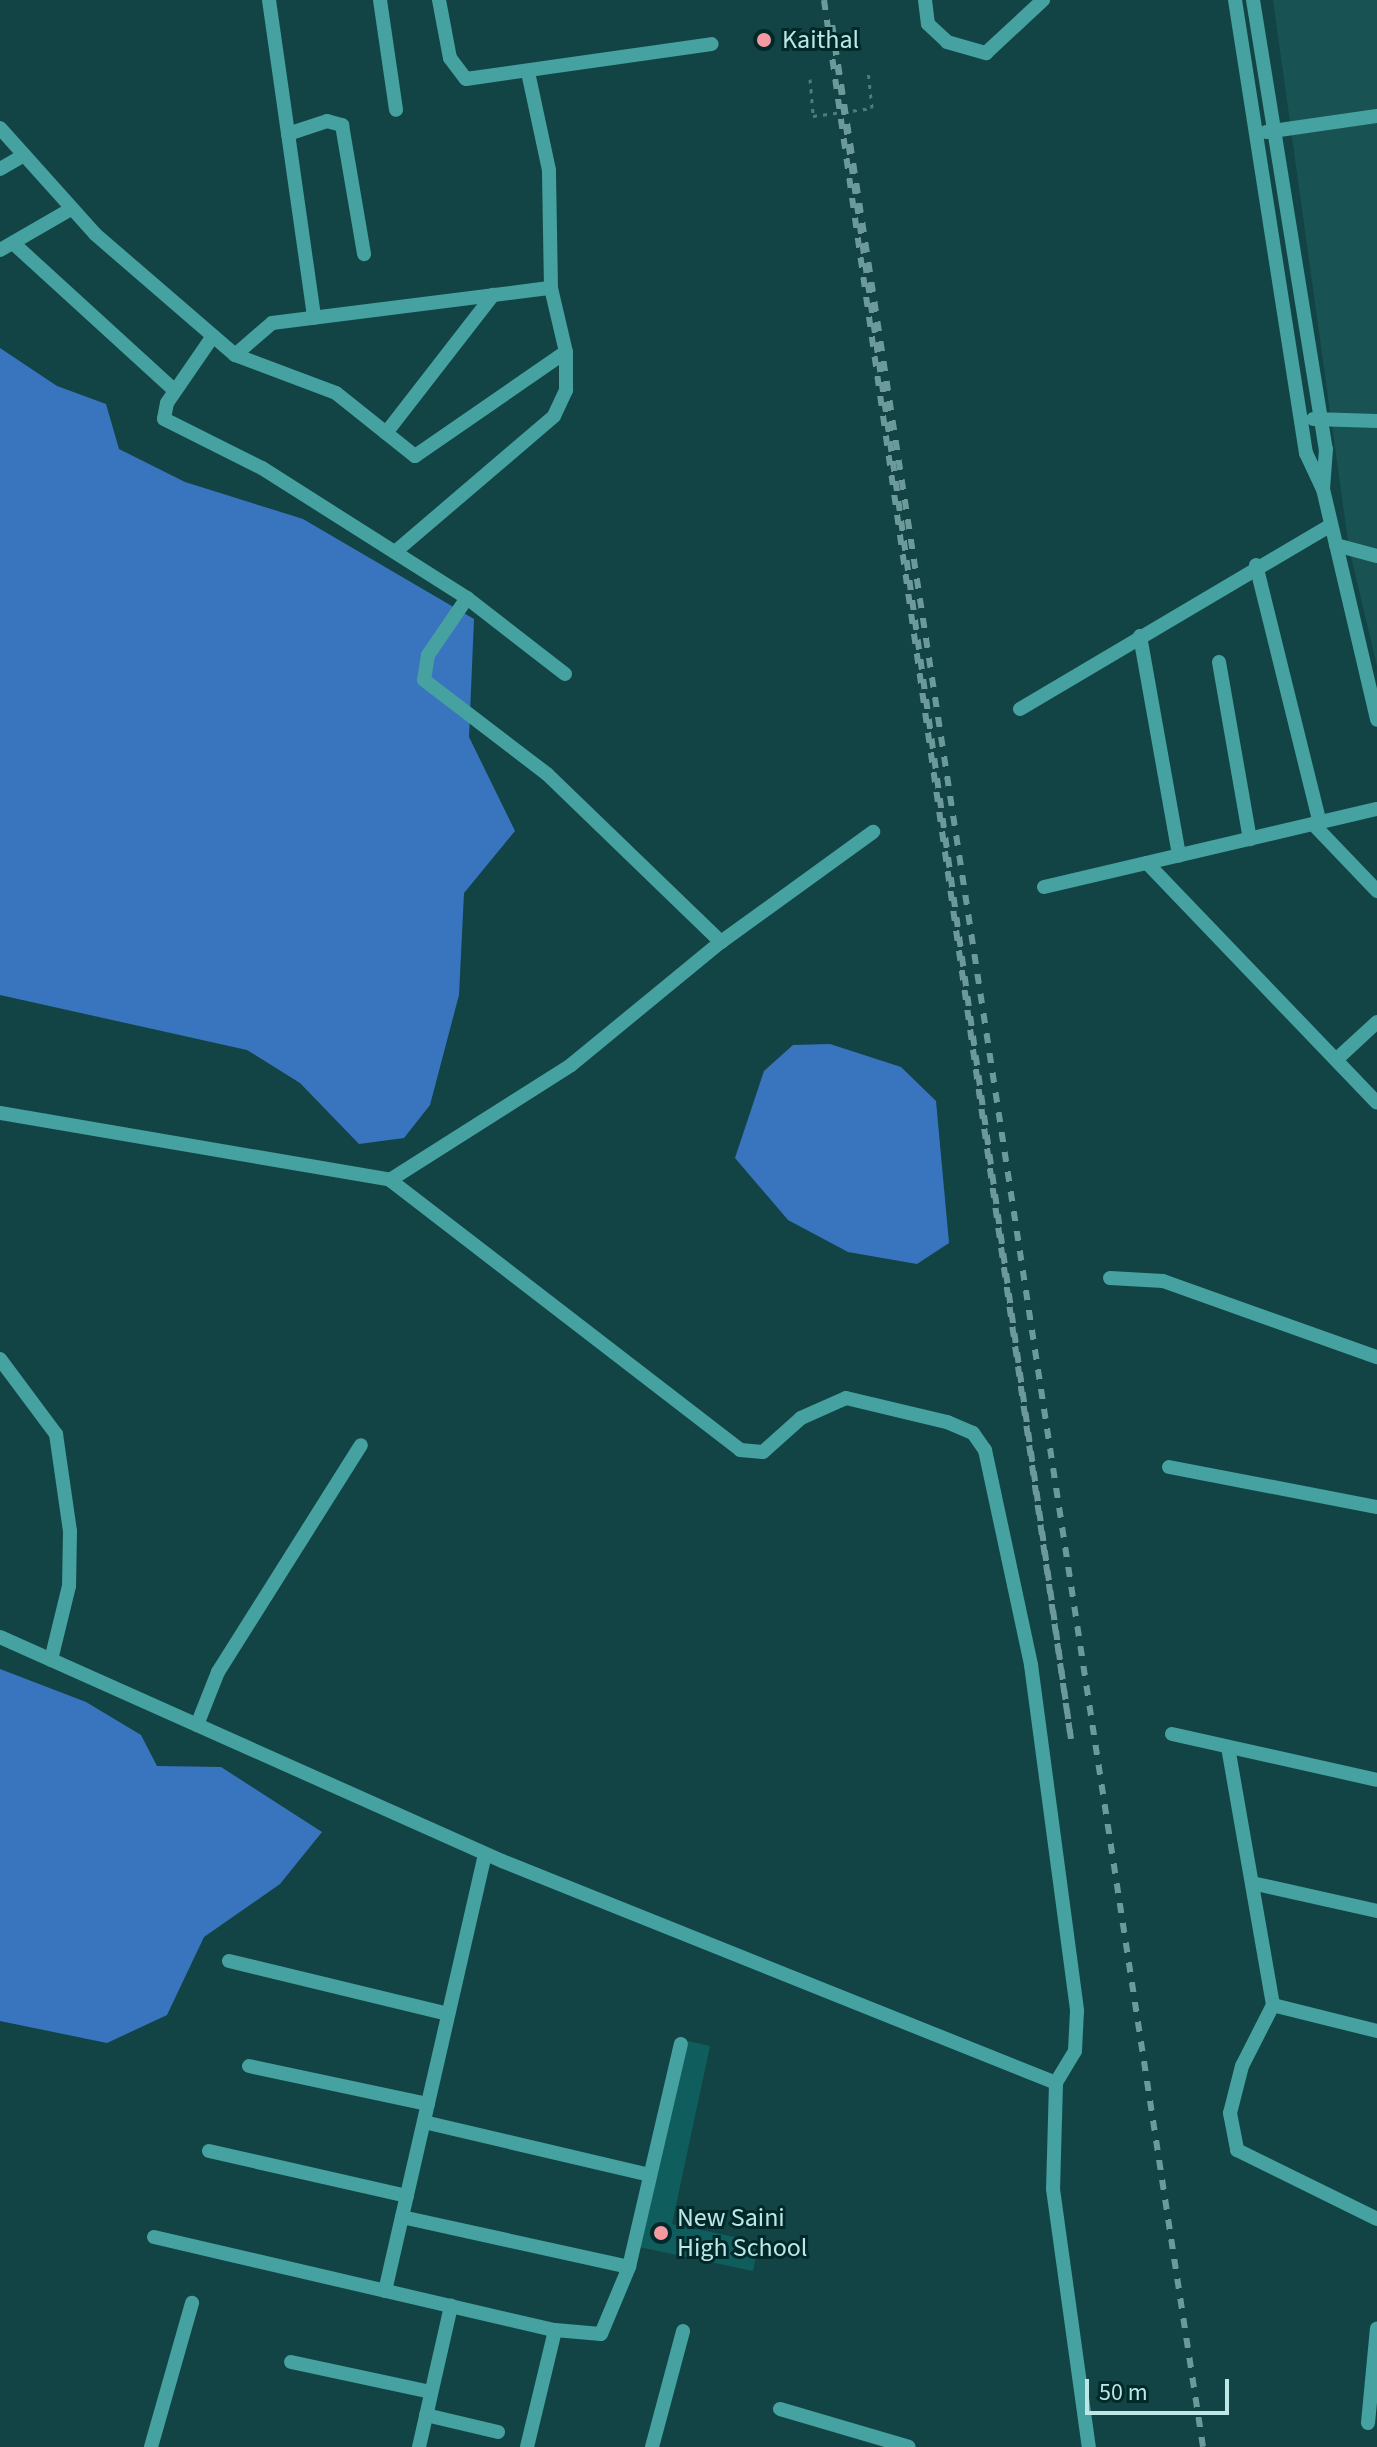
<!DOCTYPE html>
<style>
body{margin:0}
#map{position:relative;width:1377px;height:2447px;overflow:hidden;background:#124445;font-family:"Source Sans 3",sans-serif}
div>[style]{position:absolute}
.built>*{inset:0;background:#195252}
.water>*{inset:0;background:#3975bf}
.building>*{inset:0;background:#105d5d}
.path>*{height:3px;margin-top:-1.5px;transform-origin:0;background:repeating-linear-gradient(90deg,#4d7c7c 0 4px,transparent 0 10px)}
.minor>*{height:14px;margin:-7px;padding:0 7px;transform-origin:7px;border-radius:7px;background:#46a1a1}
.rail>*{height:6px;margin-top:-3px;transform-origin:0;background:repeating-linear-gradient(90deg,#6c9999 0 10px,transparent 0 20px)}
.dots>*{width:22px;height:22px;translate:-50% -50%;box-sizing:border-box;border:4px solid #01292a;border-radius:50%}
span{translate:-50% -50%;white-space:nowrap;text-align:center;line-height:1.15;-webkit-text-stroke:6px #01292a;paint-order:stroke}
.poi-label{font-size:26px;color:#bde6e6}
.left{translate:0 -50%;text-align:left}
.scale{position:absolute;left:1085px;top:2379px;width:144px;height:36px;box-sizing:border-box;border:4px solid #bde6e6;border-top:0;padding-left:10px;font-size:24px;line-height:28px;white-space:nowrap;color:#bde6e6;-webkit-text-stroke:6px #01292a;paint-order:stroke}
</style>
<div id="map">
<div class="built">
<div style="clip-path:polygon(1273px 0,1377px 0,1377px 666px,1349px 548px)"></div>
</div>
<div class="water">
<div style="clip-path:polygon(0 348px,57px 386px,106px 404px,119px 449px,185px 482px,303px 519px,474px 619px,469px 737px,515px 831px,464px 893px,459px 995px,430px 1105px,404px 1138px,359px 1144px,300px 1083px,247px 1050px,0 995px)"></div>
<div style="clip-path:polygon(830px 1044px,901px 1067px,936px 1101px,949px 1243px,917px 1264px,848px 1252px,788px 1220px,735px 1158px,764px 1071px,793px 1045px)"></div>
<div style="clip-path:polygon(0 1669px,86px 1702px,141px 1735px,157px 1766px,221px 1767px,322px 1832px,280px 1884px,204px 1937px,167px 2015px,107px 2043px,0 2021px)"></div>
</div>
<div class="building">
<div style="clip-path:polygon(684px 2040px,710px 2046px,672px 2224px,759px 2242px,753px 2271px,639px 2247px)"></div>
</div>
<div class="path">
<div style="left:810px;top:79px;width:37px;rotate:85deg"></div>
<div style="left:813px;top:116px;width:60px;rotate:-7.7deg"></div>
<div style="left:872px;top:108px;width:36px;rotate:-96deg"></div>
</div>
<div class="minor">
<div style="left:269px;top:0;width:321px;rotate:81.9deg"></div>
<div style="left:380px;top:0;width:111px;rotate:81.7deg"></div>
<div style="left:439px;top:0;width:59px;rotate:79.3deg"></div>
<div style="left:450px;top:58px;width:26px;rotate:53deg"></div>
<div style="left:466px;top:79px;width:248px;rotate:-8.1deg"></div>
<div style="left:925px;top:0;width:24px;rotate:83deg"></div>
<div style="left:928px;top:24px;width:26px;rotate:43deg"></div>
<div style="left:947px;top:42px;width:41px;rotate:15.8deg"></div>
<div style="left:986px;top:53px;width:78px;rotate:-42.9deg"></div>
<div style="left:1235px;top:0;width:459px;rotate:81.1deg"></div>
<div style="left:1306px;top:453px;width:40px;rotate:65deg"></div>
<div style="left:1323px;top:489px;width:237px;rotate:76.8deg"></div>
<div style="left:1253px;top:0;width:455px;rotate:80.8deg"></div>
<div style="left:1326px;top:449px;width:40px;rotate:94.3deg"></div>
<div style="left:0;top:128px;width:142px;rotate:48.1deg"></div>
<div style="left:95px;top:234px;width:185px;rotate:40.8deg"></div>
<div style="left:235px;top:355px;width:108px;rotate:20.6deg"></div>
<div style="left:336px;top:393px;width:101px;rotate:38.6deg"></div>
<div style="left:415px;top:456px;width:183px;rotate:-34.6deg"></div>
<div style="left:1266px;top:132px;width:112px;rotate:-8.2deg"></div>
<div style="left:288px;top:134px;width:41px;rotate:-18.4deg"></div>
<div style="left:327px;top:121px;width:16px;rotate:15deg"></div>
<div style="left:342px;top:125px;width:131px;rotate:80.3deg"></div>
<div style="left:0;top:169px;width:24px;rotate:-30deg"></div>
<div style="left:13px;top:243px;width:219px;rotate:42.4deg"></div>
<div style="left:0;top:250px;width:82px;rotate:-30deg"></div>
<div style="left:213px;top:336px;width:81px;rotate:124.5deg"></div>
<div style="left:167px;top:403px;width:16px;rotate:101deg"></div>
<div style="left:164px;top:419px;width:110px;rotate:26.6deg"></div>
<div style="left:262px;top:468px;width:243px;rotate:32.4deg"></div>
<div style="left:467px;top:598px;width:124px;rotate:37.8deg"></div>
<div style="left:235px;top:355px;width:49px;rotate:-40.9deg"></div>
<div style="left:272px;top:323px;width:281px;rotate:-7.2deg"></div>
<div style="left:1313px;top:419px;width:64px;rotate:1.8deg"></div>
<div style="left:386px;top:433px;width:175px;rotate:-52.2deg"></div>
<div style="left:1336px;top:545px;width:42px;rotate:15deg"></div>
<div style="left:395px;top:552px;width:209px;rotate:-40.5deg"></div>
<div style="left:554px;top:416px;width:29px;rotate:-65deg"></div>
<div style="left:566px;top:390px;width:38px;rotate:-90deg"></div>
<div style="left:566px;top:352px;width:66px;rotate:-103.2deg"></div>
<div style="left:551px;top:288px;width:118px;rotate:-91deg"></div>
<div style="left:549px;top:170px;width:100px;rotate:-102.1deg"></div>
<div style="left:1256px;top:565px;width:266px;rotate:76.1deg"></div>
<div style="left:467px;top:598px;width:69px;rotate:124.4deg"></div>
<div style="left:428px;top:655px;width:25px;rotate:99deg"></div>
<div style="left:424px;top:680px;width:155px;rotate:37.4deg"></div>
<div style="left:547px;top:774px;width:242px;rotate:44deg"></div>
<div style="left:1140px;top:636px;width:223px;rotate:79.9deg"></div>
<div style="left:1219px;top:662px;width:180px;rotate:80.1deg"></div>
<div style="left:1020px;top:709px;width:361px;rotate:-30.6deg"></div>
<div style="left:1313px;top:824px;width:93px;rotate:46.3deg"></div>
<div style="left:1147px;top:863px;width:332px;rotate:46.2deg"></div>
<div style="left:1044px;top:887px;width:342px;rotate:-13.2deg"></div>
<div style="left:1338px;top:1058px;width:53px;rotate:-42.7deg"></div>
<div style="left:0;top:1113px;width:396px;rotate:9.7deg"></div>
<div style="left:390px;top:1180px;width:214px;rotate:-32.4deg"></div>
<div style="left:571px;top:1065px;width:194px;rotate:-39.4deg"></div>
<div style="left:721px;top:942px;width:188px;rotate:-35.9deg"></div>
<div style="left:390px;top:1180px;width:442px;rotate:37.6deg"></div>
<div style="left:740px;top:1450px;width:23px;rotate:5deg"></div>
<div style="left:763px;top:1452px;width:51px;rotate:-41.8deg"></div>
<div style="left:801px;top:1418px;width:49px;rotate:-24deg"></div>
<div style="left:846px;top:1398px;width:104px;rotate:13.4deg"></div>
<div style="left:947px;top:1422px;width:28px;rotate:23deg"></div>
<div style="left:973px;top:1433px;width:21px;rotate:55deg"></div>
<div style="left:985px;top:1450px;width:220px;rotate:77.9deg"></div>
<div style="left:1031px;top:1665px;width:349px;rotate:82.4deg"></div>
<div style="left:1077px;top:2011px;width:40px;rotate:92.9deg"></div>
<div style="left:1075px;top:2051px;width:37px;rotate:121deg"></div>
<div style="left:1056px;top:2083px;width:106px;rotate:91.6deg"></div>
<div style="left:1053px;top:2189px;width:260px;rotate:82.1deg"></div>
<div style="left:1110px;top:1278px;width:53px;rotate:3.2deg"></div>
<div style="left:1163px;top:1281px;width:227px;rotate:19.6deg"></div>
<div style="left:0;top:1359px;width:94px;rotate:53.3deg"></div>
<div style="left:56px;top:1434px;width:98px;rotate:81.8deg"></div>
<div style="left:70px;top:1531px;width:55px;rotate:91deg"></div>
<div style="left:69px;top:1586px;width:76px;rotate:103.7deg"></div>
<div style="left:1169px;top:1467px;width:212px;rotate:10.9deg"></div>
<div style="left:0;top:1637px;width:550px;rotate:24.05deg"></div>
<div style="left:502px;top:1861px;width:597px;rotate:21.84deg"></div>
<div style="left:197px;top:1725px;width:57px;rotate:-68.4deg"></div>
<div style="left:218px;top:1672px;width:268px;rotate:-57.8deg"></div>
<div style="left:1172px;top:1734px;width:210px;rotate:12.6deg"></div>
<div style="left:1228px;top:1747px;width:262px;rotate:80.1deg"></div>
<div style="left:1252px;top:1883px;width:128px;rotate:12.6deg"></div>
<div style="left:229px;top:1961px;width:225px;rotate:13.6deg"></div>
<div style="left:1377px;top:2031px;width:107px;rotate:-166deg"></div>
<div style="left:1273px;top:2005px;width:68px;rotate:116.9deg"></div>
<div style="left:1242px;top:2066px;width:49px;rotate:104.3deg"></div>
<div style="left:1230px;top:2113px;width:38px;rotate:79deg"></div>
<div style="left:1237px;top:2150px;width:156px;rotate:26.2deg"></div>
<div style="left:249px;top:2066px;width:183px;rotate:12deg"></div>
<div style="left:424px;top:2122px;width:232px;rotate:13.2deg"></div>
<div style="left:209px;top:2151px;width:203px;rotate:12.8deg"></div>
<div style="left:402px;top:2217px;width:232px;rotate:12.4deg"></div>
<div style="left:154px;top:2237px;width:412px;rotate:13.1deg"></div>
<div style="left:555px;top:2330px;width:46px;rotate:5deg"></div>
<div style="left:601px;top:2334px;width:73px;rotate:-67.3deg"></div>
<div style="left:629px;top:2267px;width:229px;rotate:-76.9deg"></div>
<div style="left:385px;top:2291px;width:448px;rotate:-77.1deg"></div>
<div style="left:291px;top:2362px;width:143px;rotate:12.1deg"></div>
<div style="left:780px;top:2409px;width:134px;rotate:16.4deg"></div>
<div style="left:426px;top:2415px;width:74px;rotate:13.3deg"></div>
<div style="left:1368px;top:2423px;width:95px;rotate:-84.6deg"></div>
<div style="left:151px;top:2447px;width:150px;rotate:-74.1deg"></div>
<div style="left:419px;top:2447px;width:145px;rotate:-77.2deg"></div>
<div style="left:527px;top:2447px;width:120px;rotate:-76.5deg"></div>
<div style="left:652px;top:2447px;width:120px;rotate:-75deg"></div>
</div>
<div class="rail">
<div style="left:824px;top:0;width:1756px;rotate:81.92deg"></div>
<div style="left:1071px;top:1739px;width:1731px;rotate:-97.94deg"></div>
<div style="left:832px;top:25px;width:2450px;rotate:81.29deg"></div>
</div>
<div class="dots">
<div style="left:764px;top:40px;background:#f49aa1"></div>
<div style="left:661px;top:2233px;background:#f49aa1"></div>
</div>
<div class="poi-label">
<span class="left" style="left:782px;top:40px">Kaithal</span>
<span class="left" style="left:677px;top:2233px">New Saini<br>High School</span>
</div>
<div class="scale">50 m</div>
</div>
